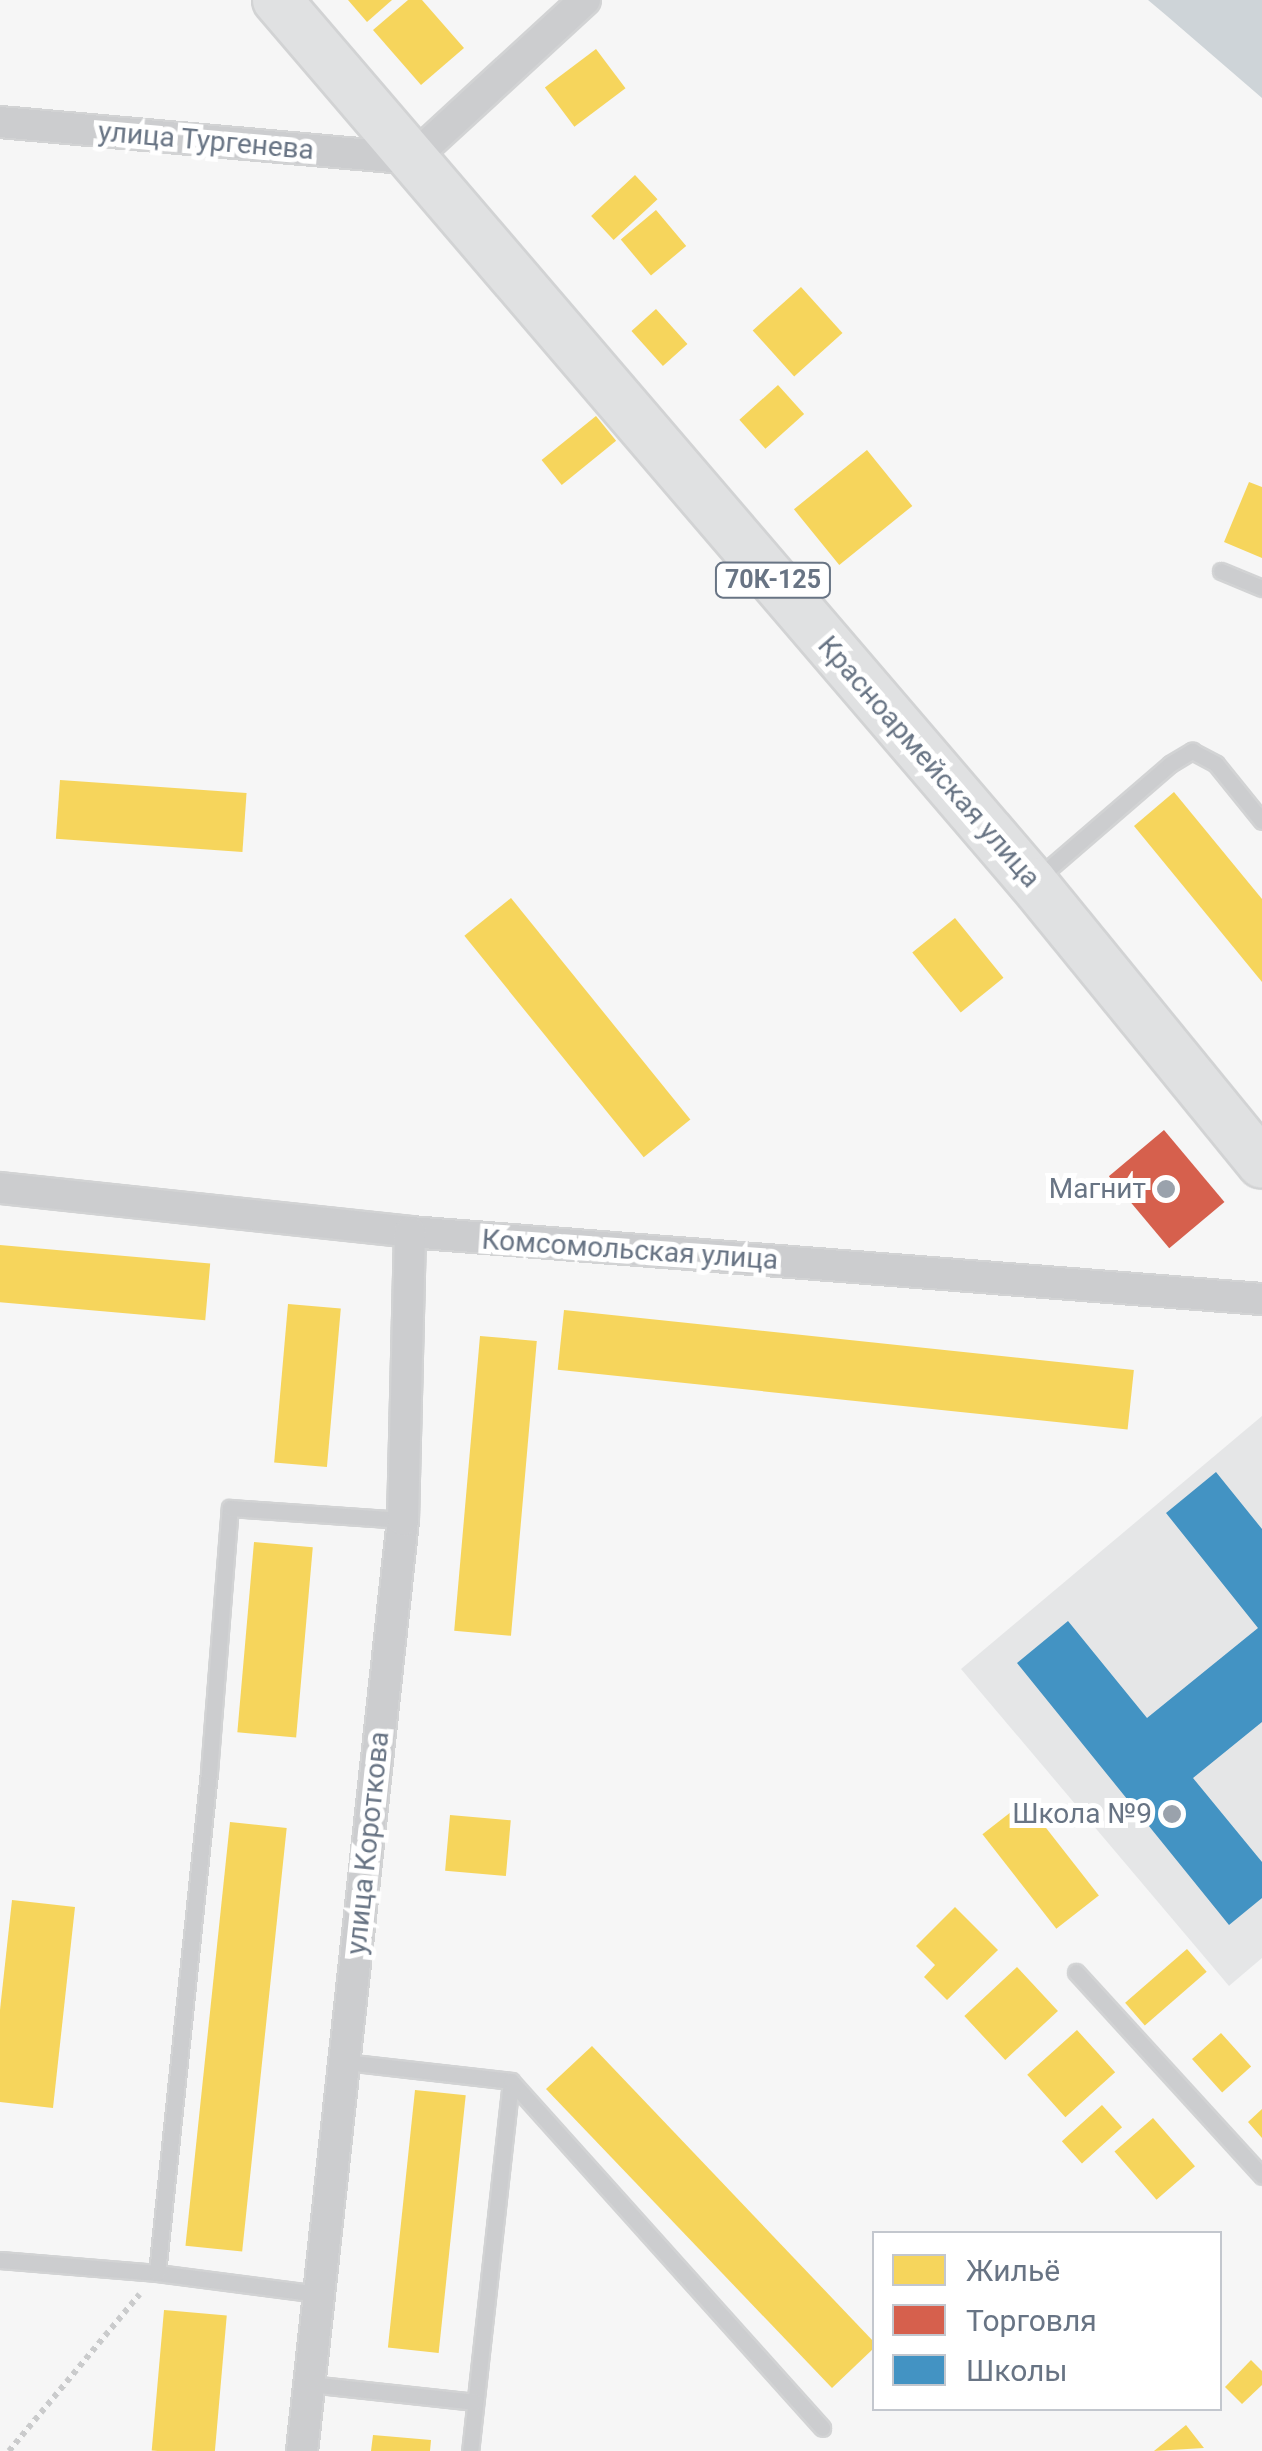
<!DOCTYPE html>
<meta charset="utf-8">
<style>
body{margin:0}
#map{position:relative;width:1262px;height:2451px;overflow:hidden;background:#f6f6f6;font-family:Roboto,sans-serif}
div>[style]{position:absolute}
.built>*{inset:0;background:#e5e6e7}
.water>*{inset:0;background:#ced4d8}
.homes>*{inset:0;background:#f6d55c;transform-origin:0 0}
.shops>*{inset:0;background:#d6604d;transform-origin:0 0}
.schools>*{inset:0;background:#4393c3}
.path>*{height:6px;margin-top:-3px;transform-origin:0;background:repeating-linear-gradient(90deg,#cacbcc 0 5px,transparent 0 10px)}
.roads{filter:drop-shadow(2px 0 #d2d3d4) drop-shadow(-2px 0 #d2d3d4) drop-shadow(0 2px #d2d3d4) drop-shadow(0 -2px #d2d3d4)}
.service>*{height:15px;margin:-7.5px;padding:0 7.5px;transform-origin:7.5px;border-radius:7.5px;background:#cccdcf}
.minor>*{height:30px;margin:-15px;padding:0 15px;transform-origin:15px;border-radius:15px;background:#cccdcf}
.primary>*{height:48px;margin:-24px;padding:0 24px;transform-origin:24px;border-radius:24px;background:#e0e1e2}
.dots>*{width:28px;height:28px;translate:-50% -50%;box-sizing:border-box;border:5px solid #fff;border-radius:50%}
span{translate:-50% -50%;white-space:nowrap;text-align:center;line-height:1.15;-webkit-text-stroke:10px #fff;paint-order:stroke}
.shield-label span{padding:2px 8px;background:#fff;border:2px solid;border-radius:8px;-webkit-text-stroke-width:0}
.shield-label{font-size:25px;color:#687484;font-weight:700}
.street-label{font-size:28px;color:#687484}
.poi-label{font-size:28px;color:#687484}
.right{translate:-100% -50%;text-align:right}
.legend{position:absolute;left:872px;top:2231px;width:350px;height:180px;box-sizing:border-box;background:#fff;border:2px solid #c3c7ce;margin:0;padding:12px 18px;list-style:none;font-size:30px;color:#687484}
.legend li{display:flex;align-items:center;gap:20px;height:50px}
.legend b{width:50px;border:2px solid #c3c7ce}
</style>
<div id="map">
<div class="built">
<div style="clip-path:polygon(1262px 1416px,1262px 1958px,1229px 1986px,961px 1669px)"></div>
</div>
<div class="water">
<div style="clip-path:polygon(1148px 0,1262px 0,1262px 98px,1167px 16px)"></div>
</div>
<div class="homes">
<div style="clip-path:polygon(348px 0,392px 0,367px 22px)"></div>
<div style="clip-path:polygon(408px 0,422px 0,464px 48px,421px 85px,373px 30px)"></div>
<div style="left:596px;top:49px;width:49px;height:64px;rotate:53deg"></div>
<div style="left:635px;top:175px;width:33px;height:60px;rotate:47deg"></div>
<div style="left:656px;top:210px;width:47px;height:46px;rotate:50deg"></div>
<div style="left:801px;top:287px;width:62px;height:65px;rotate:48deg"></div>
<div style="left:656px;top:309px;width:47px;height:33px;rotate:48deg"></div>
<div style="left:778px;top:385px;width:39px;height:52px;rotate:48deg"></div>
<div style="left:596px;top:416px;width:32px;height:70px;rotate:51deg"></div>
<div style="left:867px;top:450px;width:72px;height:94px;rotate:51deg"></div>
<div style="clip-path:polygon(1249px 482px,1262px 487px,1262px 558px,1224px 542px)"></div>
<div style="left:60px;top:780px;width:187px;height:59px;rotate:4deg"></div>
<div style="clip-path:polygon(1174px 792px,1262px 899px,1262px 982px,1134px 826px)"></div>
<div style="left:511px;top:898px;width:285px;height:60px;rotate:51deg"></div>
<div style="left:955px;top:918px;width:77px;height:55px;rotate:51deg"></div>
<div style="left:0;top:1245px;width:211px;height:57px;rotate:5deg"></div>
<div style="left:288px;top:1304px;width:53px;height:159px;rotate:5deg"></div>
<div style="left:564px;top:1310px;width:573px;height:60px;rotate:6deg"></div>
<div style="left:480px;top:1336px;width:57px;height:296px;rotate:5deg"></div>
<div style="left:254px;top:1542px;width:59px;height:191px;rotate:5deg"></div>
<div style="left:1025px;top:1801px;width:120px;height:54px;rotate:52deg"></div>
<div style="left:450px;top:1815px;width:61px;height:56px;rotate:5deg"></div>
<div style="left:230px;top:1822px;width:57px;height:426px;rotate:6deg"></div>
<div style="clip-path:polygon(12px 1900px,75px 1907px,53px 2108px,0 2102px,0 2010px)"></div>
<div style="clip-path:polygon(955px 1907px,998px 1950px,947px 2000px,924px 1977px,935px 1965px,916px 1946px)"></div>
<div style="left:1187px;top:1949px;width:30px;height:82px;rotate:49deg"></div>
<div style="left:1017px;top:1967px;width:60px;height:72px;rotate:47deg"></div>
<div style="left:1077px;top:2030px;width:57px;height:67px;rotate:48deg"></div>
<div style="left:1221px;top:2033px;width:45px;height:39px;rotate:48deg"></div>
<div style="clip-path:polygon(592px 2046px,874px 2342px,874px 2348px,832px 2388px,546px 2089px)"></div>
<div style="left:415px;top:2090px;width:51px;height:259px;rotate:6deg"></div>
<div style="left:1102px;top:2105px;width:30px;height:54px;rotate:48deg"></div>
<div style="clip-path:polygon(1262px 2109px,1262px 2138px,1248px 2122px)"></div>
<div style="left:1153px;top:2118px;width:64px;height:51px;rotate:49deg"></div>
<div style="left:164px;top:2310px;width:63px;height:141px;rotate:5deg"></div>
<div style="clip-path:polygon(1251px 2360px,1262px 2371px,1262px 2385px,1242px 2404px,1225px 2387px)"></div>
<div style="clip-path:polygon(1186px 2425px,1204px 2448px,1154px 2451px)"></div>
<div style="clip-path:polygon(373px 2435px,431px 2440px,430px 2451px,371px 2451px)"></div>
</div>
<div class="shops">
<div style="left:1164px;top:1130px;width:94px;height:72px;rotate:50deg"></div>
</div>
<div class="schools">
<div style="clip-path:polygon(1216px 1472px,1262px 1529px,1262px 1722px,1193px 1778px,1262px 1862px,1262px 1898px,1229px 1925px,1017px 1663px,1068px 1621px,1147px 1718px,1258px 1628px,1166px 1513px)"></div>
</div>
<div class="path">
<div style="left:9px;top:2451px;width:204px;rotate:-50.2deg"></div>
</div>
<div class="roads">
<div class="service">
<div style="left:1221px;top:571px;width:44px;rotate:22.5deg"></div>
<div style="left:1038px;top:878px;width:174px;rotate:-40.8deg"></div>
<div style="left:1170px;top:764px;width:26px;rotate:-31deg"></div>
<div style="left:1192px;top:751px;width:27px;rotate:28deg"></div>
<div style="left:1216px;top:764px;width:73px;rotate:51.1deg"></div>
<div style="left:1076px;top:1972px;width:276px;rotate:47.6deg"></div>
<div style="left:345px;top:2062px;width:167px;rotate:6.5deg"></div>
<div style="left:511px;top:2081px;width:372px;rotate:96.3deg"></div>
<div style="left:511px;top:2081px;width:466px;rotate:48.1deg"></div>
<div style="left:0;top:2260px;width:158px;rotate:4.7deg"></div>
<div style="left:157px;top:2273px;width:163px;rotate:7.4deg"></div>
<div style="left:157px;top:2273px;width:504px;rotate:-84.07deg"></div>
<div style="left:209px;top:1772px;width:265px;rotate:-85.5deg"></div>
<div style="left:230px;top:1508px;width:173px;rotate:4deg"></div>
<div style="left:310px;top:2384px;width:166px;rotate:6.2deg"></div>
</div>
<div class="minor">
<div style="left:0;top:122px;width:414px;rotate:5.1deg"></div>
<div style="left:412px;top:159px;width:235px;rotate:-42.6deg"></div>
<div style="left:0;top:1188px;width:412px;rotate:6.1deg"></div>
<div style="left:410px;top:1232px;width:855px;rotate:4.5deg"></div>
<div style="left:302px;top:2451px;width:936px;rotate:-83.81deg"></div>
<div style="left:403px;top:1520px;width:288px;rotate:-88.6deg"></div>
</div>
<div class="primary">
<div style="left:277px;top:0;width:1162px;rotate:49.43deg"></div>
<div style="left:1033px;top:883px;width:362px;rotate:50.8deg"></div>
</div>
</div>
<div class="dots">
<div style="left:1166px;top:1189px;background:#9aa2ac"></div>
<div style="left:1172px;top:1814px;background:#9aa2ac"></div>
</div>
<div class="shield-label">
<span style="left:773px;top:580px">70К-125</span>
</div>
<div class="street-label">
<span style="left:206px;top:141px;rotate:5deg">улица Тургенева</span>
<span style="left:929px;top:762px;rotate:49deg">Красноармейская улица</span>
<span style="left:630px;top:1250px;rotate:4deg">Комсомольская улица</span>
<span style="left:368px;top:1843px;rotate:-84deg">улица Короткова</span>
</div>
<div class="poi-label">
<span class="right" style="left:1146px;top:1189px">Магнит</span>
<span class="right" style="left:1152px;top:1814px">Школа №9</span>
</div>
<ul class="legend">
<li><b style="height:28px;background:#f6d55c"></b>Жильё</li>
<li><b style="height:28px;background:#d6604d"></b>Торговля</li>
<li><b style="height:28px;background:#4393c3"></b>Школы</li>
</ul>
</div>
